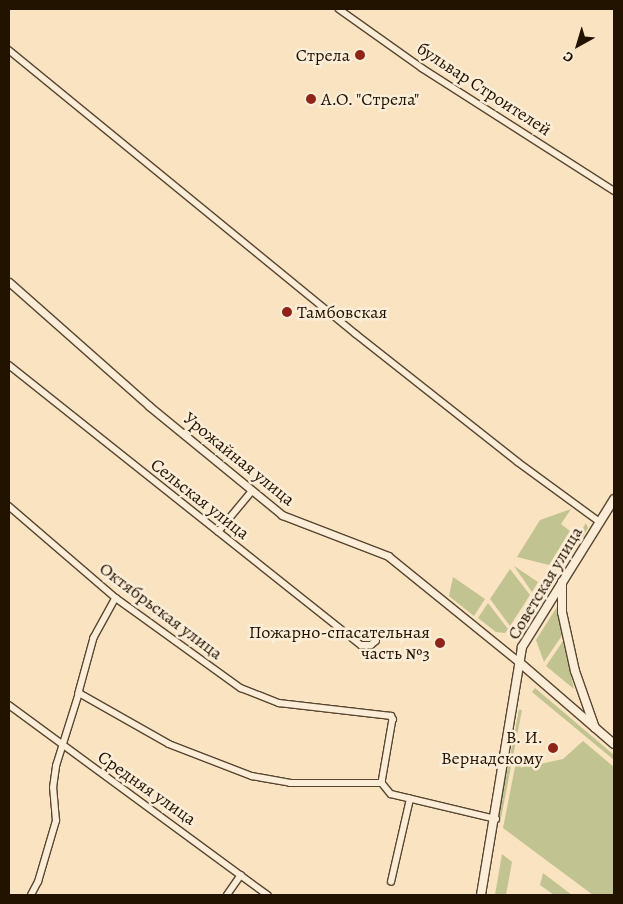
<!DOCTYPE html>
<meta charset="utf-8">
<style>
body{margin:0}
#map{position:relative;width:623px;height:904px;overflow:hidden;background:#f9e3c1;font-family:Alegreya,serif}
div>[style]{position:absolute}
.green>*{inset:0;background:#c1c390;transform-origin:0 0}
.roads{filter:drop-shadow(1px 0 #584630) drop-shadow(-1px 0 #584630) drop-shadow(0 1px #584630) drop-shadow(0 -1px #584630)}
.minor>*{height:5.5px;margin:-2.75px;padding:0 2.75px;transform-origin:2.75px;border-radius:2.75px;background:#fbedd7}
.tertiary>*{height:7px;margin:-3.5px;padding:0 3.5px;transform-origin:3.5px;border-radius:3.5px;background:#fbedd7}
.secondary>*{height:8px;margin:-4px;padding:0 4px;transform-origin:4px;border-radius:4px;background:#fbedd7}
.dots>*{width:14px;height:14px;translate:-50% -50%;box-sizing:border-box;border:2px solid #fbedd7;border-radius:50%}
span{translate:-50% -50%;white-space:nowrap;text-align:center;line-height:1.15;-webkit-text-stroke:5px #fbedd7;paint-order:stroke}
.poi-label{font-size:18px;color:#221200}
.right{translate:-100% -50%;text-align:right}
.left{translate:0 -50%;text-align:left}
.street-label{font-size:18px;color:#221200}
.frame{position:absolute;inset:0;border:10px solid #221200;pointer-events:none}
.north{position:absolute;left:553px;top:20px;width:50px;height:50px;-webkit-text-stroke:4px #fbedd7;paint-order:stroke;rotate:219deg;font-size:14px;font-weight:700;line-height:20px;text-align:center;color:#221200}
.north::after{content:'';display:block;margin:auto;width:18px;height:22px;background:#221200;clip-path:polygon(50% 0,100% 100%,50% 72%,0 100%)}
</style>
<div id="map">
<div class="green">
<div style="clip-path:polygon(571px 509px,561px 524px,570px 531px,549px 565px,517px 557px,540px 520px)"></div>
<div style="clip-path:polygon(586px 523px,588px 528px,564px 565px,555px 568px,545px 580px,572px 537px,577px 538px)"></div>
<div style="clip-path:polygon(514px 566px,538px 582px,532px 592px)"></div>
<div style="clip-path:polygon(510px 569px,530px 595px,510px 626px,490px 599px)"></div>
<div style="clip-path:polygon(453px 577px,485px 599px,474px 616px,449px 596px)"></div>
<div style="clip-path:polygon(488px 603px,508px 629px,505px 633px,496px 632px,478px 618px)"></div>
<div style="clip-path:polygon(557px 607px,563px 634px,544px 662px,536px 640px)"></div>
<div style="clip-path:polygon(563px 641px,574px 689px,546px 666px)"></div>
<div style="clip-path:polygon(535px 688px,614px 755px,614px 760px,532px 692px)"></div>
<div style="left:522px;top:710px;width:115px;height:3px;rotate:101deg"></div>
<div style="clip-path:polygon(583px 741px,614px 767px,614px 895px,593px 895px,503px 828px,515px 767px,524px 760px,540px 764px,563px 759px)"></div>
<div style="clip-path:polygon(502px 854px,512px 862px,506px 895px,495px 895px)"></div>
<div style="clip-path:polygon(543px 873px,572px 895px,554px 895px,540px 885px)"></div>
</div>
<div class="roads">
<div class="minor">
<div style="left:339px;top:9px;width:102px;rotate:35.4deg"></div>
<div style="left:422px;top:68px;width:228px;rotate:32.6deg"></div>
<div style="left:9px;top:50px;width:448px;rotate:39.3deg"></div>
<div style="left:356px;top:334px;width:206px;rotate:38.3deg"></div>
<div style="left:518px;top:462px;width:102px;rotate:36.2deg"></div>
<div style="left:9px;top:365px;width:450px;rotate:38.5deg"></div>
<div style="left:361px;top:645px;width:10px"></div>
<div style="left:371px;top:645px;width:6px;rotate:-39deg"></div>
<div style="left:9px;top:506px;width:141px;rotate:40.7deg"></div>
<div style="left:116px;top:598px;width:154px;rotate:35.8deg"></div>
<div style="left:241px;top:688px;width:41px;rotate:21.5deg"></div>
<div style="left:279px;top:703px;width:113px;rotate:6.6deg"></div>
<div style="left:391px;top:716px;width:4px;rotate:56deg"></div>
<div style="left:393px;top:719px;width:65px;rotate:99.8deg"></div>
<div style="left:382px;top:783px;width:14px;rotate:51deg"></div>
<div style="left:391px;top:794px;width:108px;rotate:13.4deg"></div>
<div style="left:218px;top:532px;width:53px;rotate:-50.3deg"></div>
<div style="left:116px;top:598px;width:46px;rotate:118.8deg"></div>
<div style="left:94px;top:638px;width:57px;rotate:105.3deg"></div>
<div style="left:79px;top:693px;width:103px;rotate:29.5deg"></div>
<div style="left:169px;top:744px;width:89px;rotate:21.1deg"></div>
<div style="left:252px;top:776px;width:39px;rotate:10deg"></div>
<div style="left:290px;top:783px;width:92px"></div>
<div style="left:9px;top:705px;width:321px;rotate:36.3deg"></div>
<div style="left:391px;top:882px;width:85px;rotate:-77.1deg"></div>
<div style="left:31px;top:895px;width:15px;rotate:-62deg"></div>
<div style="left:38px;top:882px;width:64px;rotate:-73.6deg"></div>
<div style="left:56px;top:821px;width:33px;rotate:-95deg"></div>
<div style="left:53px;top:788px;width:22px;rotate:-82deg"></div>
<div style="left:56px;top:766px;width:77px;rotate:-72.5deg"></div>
<div style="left:227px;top:895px;width:24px;rotate:-55deg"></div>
</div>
<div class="tertiary">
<div style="left:9px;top:282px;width:187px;rotate:41.5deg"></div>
<div style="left:149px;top:406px;width:172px;rotate:39.3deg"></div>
<div style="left:282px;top:515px;width:114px;rotate:21.1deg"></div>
<div style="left:388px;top:556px;width:169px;rotate:39deg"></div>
</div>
<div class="secondary">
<div style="left:562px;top:582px;width:30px;rotate:90deg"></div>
<div style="left:562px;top:612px;width:60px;rotate:77.6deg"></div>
<div style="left:575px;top:671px;width:60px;rotate:70.7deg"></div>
<div style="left:519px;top:662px;width:125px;rotate:40.8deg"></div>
<div style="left:481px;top:895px;width:251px;rotate:-80.6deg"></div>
<div style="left:522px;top:647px;width:174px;rotate:-58.1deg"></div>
</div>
</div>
<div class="dots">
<div style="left:360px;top:55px;background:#8f2418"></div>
<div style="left:311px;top:99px;background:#8f2418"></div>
<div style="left:287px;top:312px;background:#8f2418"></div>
<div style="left:440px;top:643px;background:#8f2418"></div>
<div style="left:553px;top:748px;background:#8f2418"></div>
</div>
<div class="poi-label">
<span class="right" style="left:350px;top:55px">Стрела</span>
<span class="left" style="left:321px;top:99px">А.О. "Стрела"</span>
<span class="left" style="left:297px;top:312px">Тамбовская</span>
<span class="right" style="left:430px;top:643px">Пожарно-спасательная<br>часть №3</span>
<span class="right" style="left:543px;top:748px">В. И.<br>Вернадскому</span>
</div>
<div class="street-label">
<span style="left:484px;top:89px;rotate:33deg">бульвар Строителей</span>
<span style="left:239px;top:459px;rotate:39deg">Урожайная улица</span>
<span style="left:200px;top:499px;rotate:38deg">Сельская улица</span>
<span style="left:545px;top:583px;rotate:-59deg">Советская улица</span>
<span style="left:161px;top:611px;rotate:37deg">Октябрьская улица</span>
<span style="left:147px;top:788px;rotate:35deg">Средняя улица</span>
</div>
<div class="frame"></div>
<div class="north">С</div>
</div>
